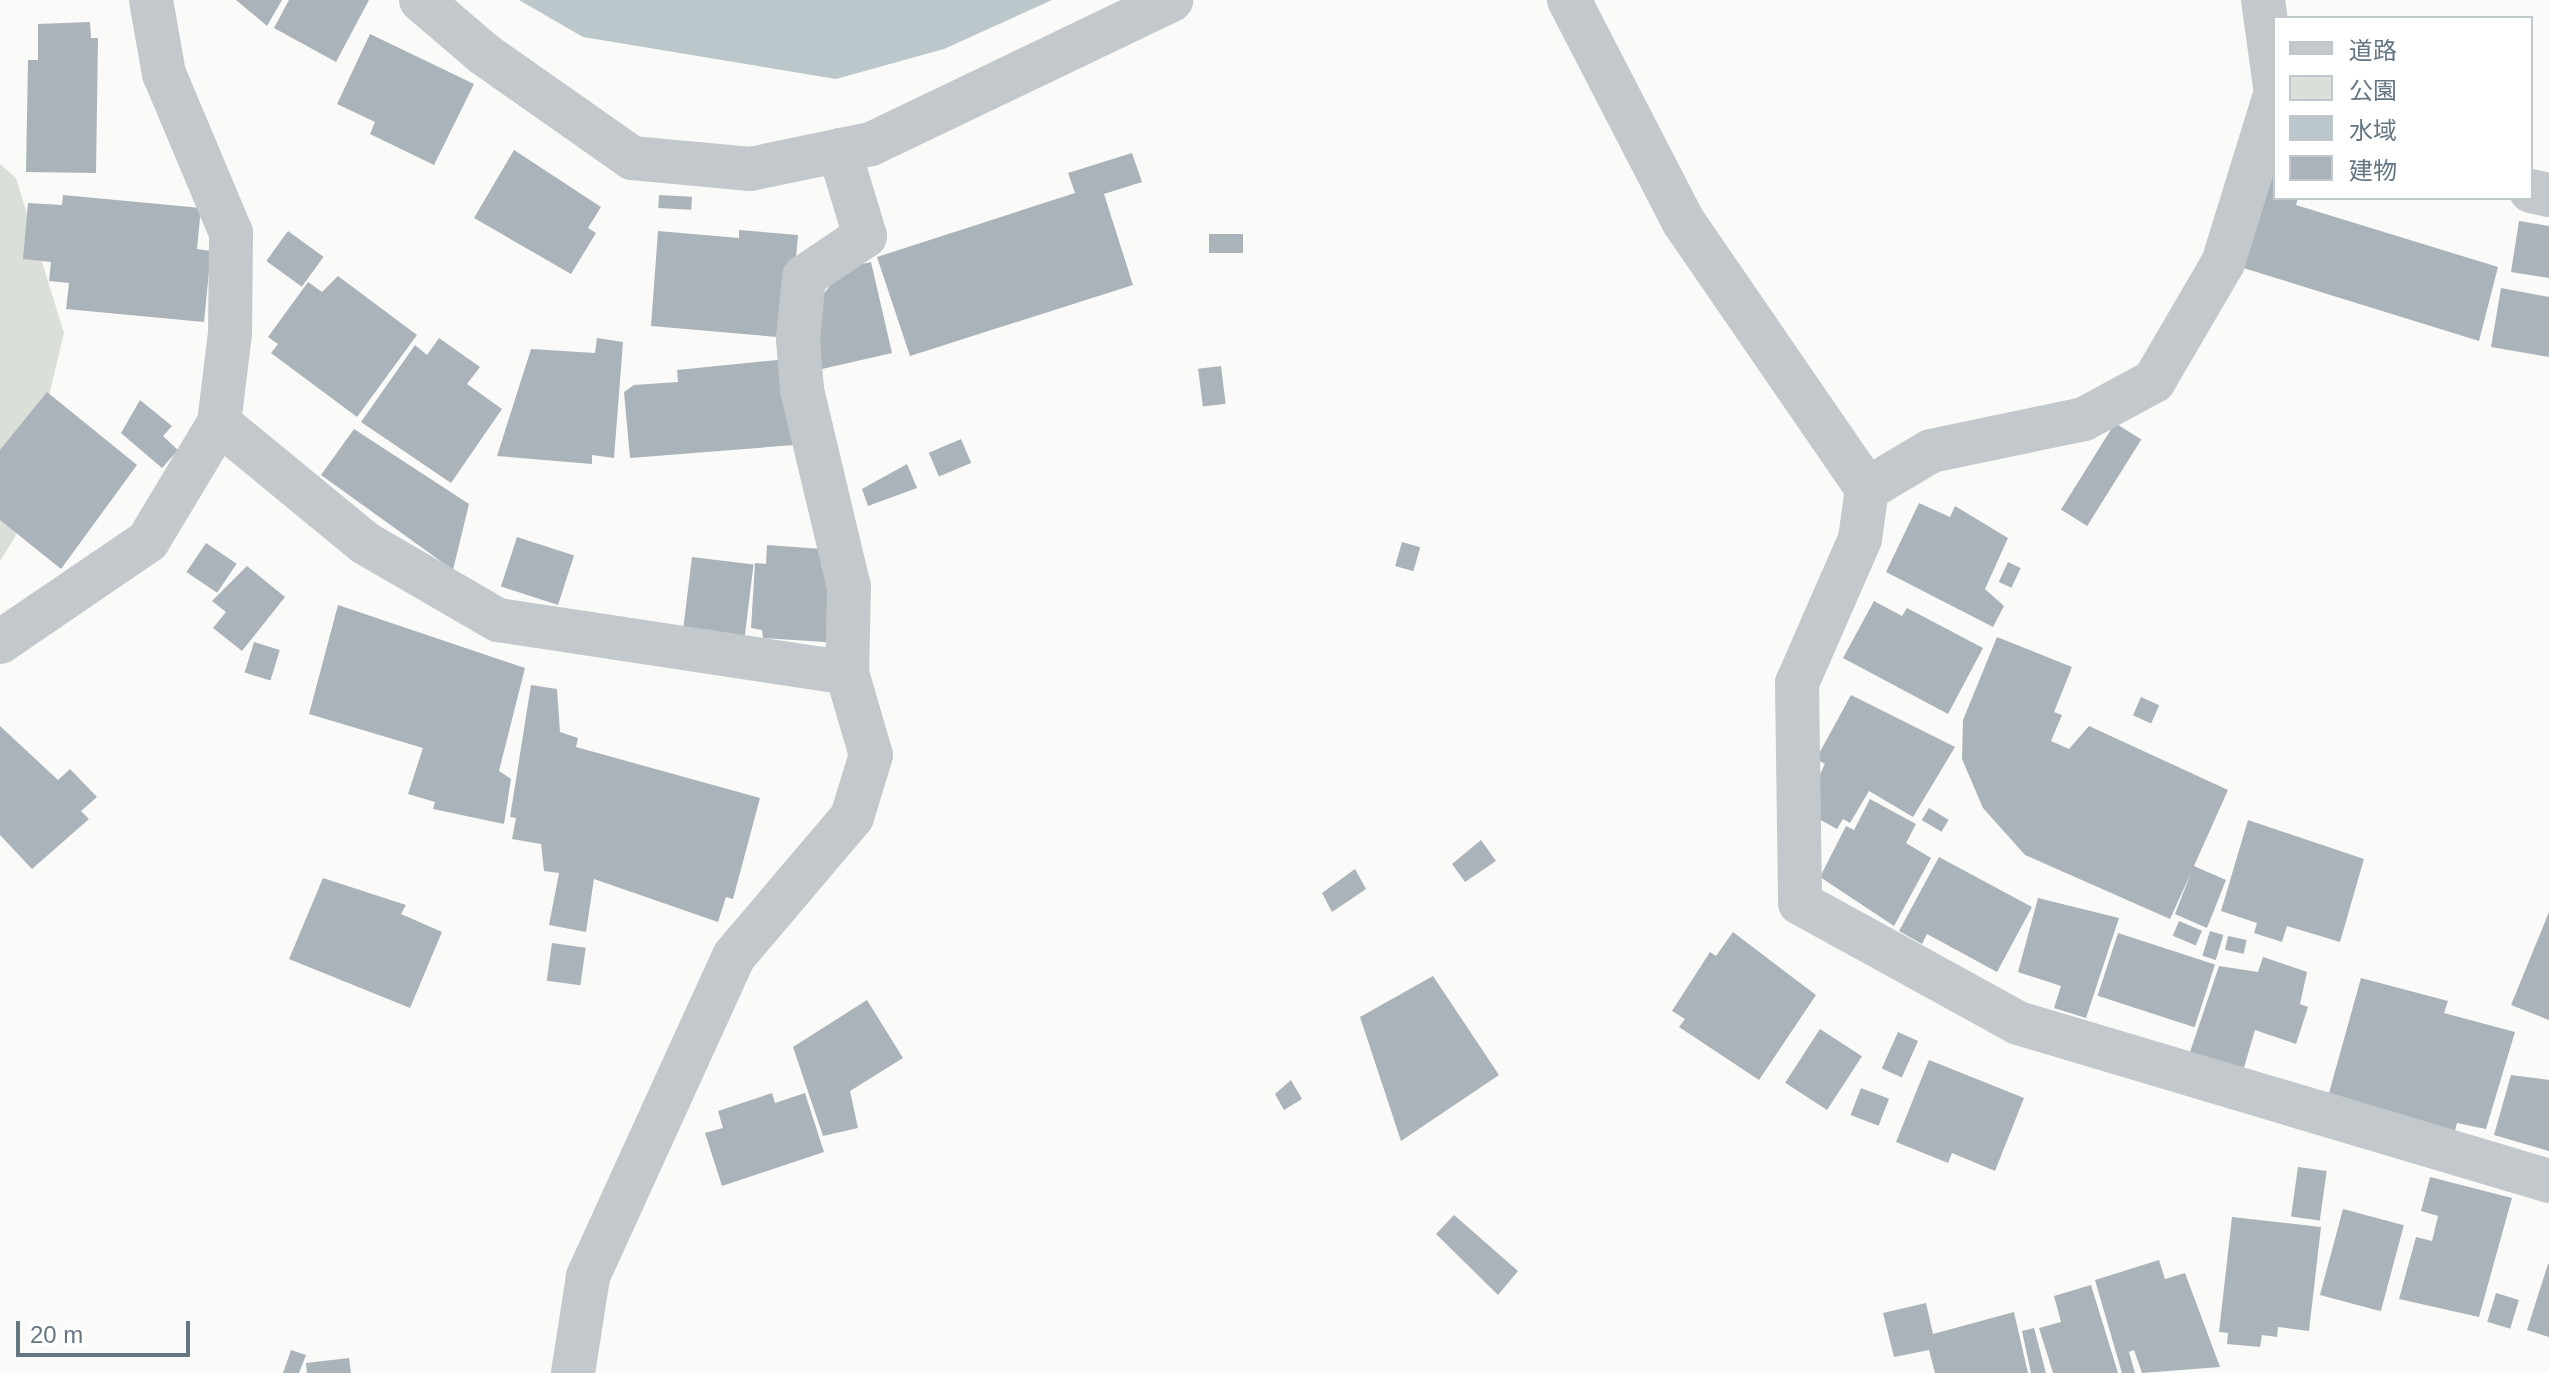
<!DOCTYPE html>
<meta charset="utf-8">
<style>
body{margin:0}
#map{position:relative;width:2549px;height:1373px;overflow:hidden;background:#fafaf8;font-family:Helvetica,"Noto Sans JP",sans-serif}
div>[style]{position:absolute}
.green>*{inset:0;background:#dadfd7}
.water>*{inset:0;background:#bbc7cb}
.building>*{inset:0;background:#aab3b9;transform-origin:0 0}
.minor>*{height:44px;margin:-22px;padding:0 22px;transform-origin:22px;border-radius:22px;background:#c3c8cc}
span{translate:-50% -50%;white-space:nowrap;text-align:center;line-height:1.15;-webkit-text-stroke:8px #fff;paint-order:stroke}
.legend{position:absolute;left:2273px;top:16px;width:260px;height:184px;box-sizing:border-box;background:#fff;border:2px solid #c1c8cd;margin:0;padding:10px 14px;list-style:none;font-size:24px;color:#657683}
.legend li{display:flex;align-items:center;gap:16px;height:40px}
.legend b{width:40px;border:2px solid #c1c8cd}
.scale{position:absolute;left:16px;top:1321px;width:174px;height:36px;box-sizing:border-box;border:4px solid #657683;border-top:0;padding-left:10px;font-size:24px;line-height:28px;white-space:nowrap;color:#657683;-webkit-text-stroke:6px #fff;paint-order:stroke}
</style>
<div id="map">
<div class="green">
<div style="clip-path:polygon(0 164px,16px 178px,64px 333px,15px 537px,0 561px)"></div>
</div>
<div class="water">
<div style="clip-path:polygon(519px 0,1052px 0,944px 49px,836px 79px,583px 37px)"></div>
</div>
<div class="building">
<div style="clip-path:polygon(236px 0,282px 0,267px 26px)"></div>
<div style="clip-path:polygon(289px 0,369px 0,336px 62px,274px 28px)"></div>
<div style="clip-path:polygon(90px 22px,91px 38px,98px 38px,96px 173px,26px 172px,28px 60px,38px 60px,38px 24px)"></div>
<div style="clip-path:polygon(370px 34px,474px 84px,434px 165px,370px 134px,375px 122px,337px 104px)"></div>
<div style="clip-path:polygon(514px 150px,601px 207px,588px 228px,596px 233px,571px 274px,474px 218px)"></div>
<div style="clip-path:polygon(1132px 153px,1142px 182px,1104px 194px,1133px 285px,910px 356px,877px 257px,1075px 193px,1068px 173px)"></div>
<div style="clip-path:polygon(2263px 170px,2275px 173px,2275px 198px,2298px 198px,2296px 205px,2498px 267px,2479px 341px,2237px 266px)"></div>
<div style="clip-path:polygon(63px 195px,201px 208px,197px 249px,211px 251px,204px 322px,66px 309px,69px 283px,49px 281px,51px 262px,23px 259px,28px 203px,62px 205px)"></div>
<div style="left:659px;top:195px;width:33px;height:13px;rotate:3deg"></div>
<div style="clip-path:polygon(2519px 221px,2549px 226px,2549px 278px,2511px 272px)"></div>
<div style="clip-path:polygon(739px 230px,798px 235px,789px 338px,651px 326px,658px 231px,739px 238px)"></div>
<div style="left:288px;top:231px;width:44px;height:37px;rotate:36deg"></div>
<div style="left:1209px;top:234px;width:34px;height:19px"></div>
<div style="clip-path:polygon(871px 262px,892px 353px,822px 369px,811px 310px,844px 268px)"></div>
<div style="clip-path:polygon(338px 276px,417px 335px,357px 417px,271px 353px,278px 344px,268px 337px,308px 282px,322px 292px)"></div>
<div style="clip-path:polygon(2501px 288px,2549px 297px,2549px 357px,2491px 347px)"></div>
<div style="clip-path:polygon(439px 338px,480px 367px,467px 384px,502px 409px,451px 483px,361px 422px,415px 345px,427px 355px)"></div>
<div style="clip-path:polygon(597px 338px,623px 342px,614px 458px,592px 455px,592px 464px,497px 456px,531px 349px,595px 353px)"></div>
<div style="clip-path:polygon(787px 359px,794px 445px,630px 458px,624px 392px,634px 385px,678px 382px,677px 370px)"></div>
<div style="left:1221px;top:366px;width:38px;height:23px;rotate:83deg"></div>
<div style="clip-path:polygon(47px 392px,137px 465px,61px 569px,0 520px,0 450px)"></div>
<div style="clip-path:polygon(140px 400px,172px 426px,163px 436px,178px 450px,162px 468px,121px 433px)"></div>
<div style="left:2115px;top:423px;width:31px;height:102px;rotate:32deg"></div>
<div style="clip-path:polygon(354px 429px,469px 504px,453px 570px,321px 475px)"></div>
<div style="left:961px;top:439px;width:26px;height:35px;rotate:67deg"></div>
<div style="clip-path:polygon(907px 464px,917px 488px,868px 506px,862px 489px)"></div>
<div style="clip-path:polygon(1919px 503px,1950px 517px,1955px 506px,2008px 538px,1985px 589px,2004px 606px,1993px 627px,1886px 572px)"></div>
<div style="left:517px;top:537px;width:60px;height:52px;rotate:18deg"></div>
<div style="left:1402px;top:542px;width:19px;height:25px;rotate:16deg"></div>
<div style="left:206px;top:543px;width:37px;height:35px;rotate:34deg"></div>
<div style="clip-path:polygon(767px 545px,822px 549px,821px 567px,834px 567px,841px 643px,763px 638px,762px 630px,751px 628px,755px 563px,766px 564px)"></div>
<div style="left:692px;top:557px;width:62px;height:72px;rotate:7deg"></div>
<div style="left:2008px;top:562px;width:14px;height:22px;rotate:25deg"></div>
<div style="clip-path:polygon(247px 566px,285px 597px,242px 651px,213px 628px,226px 612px,212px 601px)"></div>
<div style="clip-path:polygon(1874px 601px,1902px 616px,1907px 608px,1983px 648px,1948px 714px,1843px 658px)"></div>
<div style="clip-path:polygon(338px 605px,525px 668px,499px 771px,511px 779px,504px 824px,433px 809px,435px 802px,408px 794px,423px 748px,309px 714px)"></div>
<div style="clip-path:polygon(1997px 637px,2072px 667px,2054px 712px,2062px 715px,2051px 741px,2069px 749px,2089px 726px,2228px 790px,2194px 866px,2226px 880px,2207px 928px,2175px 914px,2191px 873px,2170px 919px,2025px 855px,1983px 808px,1962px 759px,1963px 720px)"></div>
<div style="left:254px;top:642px;width:27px;height:32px;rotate:17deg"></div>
<div style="clip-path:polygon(531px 685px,557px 689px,560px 732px,578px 738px,576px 747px,760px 798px,733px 899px,726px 897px,718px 922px,594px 879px,586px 932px,549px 925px,559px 873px,544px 871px,541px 844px,512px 839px,516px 818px,510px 817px)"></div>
<div style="clip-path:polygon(1851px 695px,1955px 747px,1913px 817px,1869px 791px,1850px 823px,1843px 819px,1837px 829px,1817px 818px,1814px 786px,1825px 764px,1816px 759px)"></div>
<div style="left:2141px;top:697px;width:20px;height:20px;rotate:24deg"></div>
<div style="clip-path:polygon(0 726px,58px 780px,70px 769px,97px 797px,81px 811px,89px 819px,32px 869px,0 835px)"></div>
<div style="clip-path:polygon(1870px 799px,1916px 824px,1906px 843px,1931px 858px,1894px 926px,1820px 877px,1846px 826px,1854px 830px)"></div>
<div style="left:1929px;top:808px;width:23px;height:14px;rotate:31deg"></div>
<div style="clip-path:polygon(2248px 820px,2364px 859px,2340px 942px,2287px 926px,2282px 942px,2254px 933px,2257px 923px,2221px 911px)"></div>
<div style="clip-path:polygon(1481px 840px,1496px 861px,1465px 882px,1452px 864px)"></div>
<div style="clip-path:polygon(1939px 857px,2032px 907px,1997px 972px,1927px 934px,1922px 944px,1899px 931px)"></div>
<div style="clip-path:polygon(1355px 869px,1366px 889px,1332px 912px,1322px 893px)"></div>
<div style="clip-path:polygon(323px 878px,406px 905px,401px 914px,442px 932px,410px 1008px,289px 959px)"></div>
<div style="clip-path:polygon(2038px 898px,2119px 918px,2086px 1018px,2054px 1008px,2061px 986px,2018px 972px)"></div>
<div style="clip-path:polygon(2549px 912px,2549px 1020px,2511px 1005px)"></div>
<div style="left:2179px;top:921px;width:25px;height:16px;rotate:23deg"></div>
<div style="left:2210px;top:931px;width:14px;height:26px;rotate:17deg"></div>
<div style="clip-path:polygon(1733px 932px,1816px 995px,1759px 1080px,1679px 1027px,1685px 1019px,1672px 1011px,1710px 952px,1716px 956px)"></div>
<div style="left:2118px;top:933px;width:102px;height:66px;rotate:18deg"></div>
<div style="left:2228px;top:936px;width:19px;height:14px;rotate:12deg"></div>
<div style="left:552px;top:943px;width:34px;height:38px;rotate:8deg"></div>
<div style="clip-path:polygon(2263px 957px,2307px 972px,2300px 1004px,2308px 1007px,2296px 1044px,2255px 1030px,2243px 1071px,2189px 1055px,2219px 966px,2258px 972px)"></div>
<div style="clip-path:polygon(1433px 976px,1499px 1075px,1401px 1141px,1360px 1017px)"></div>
<div style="clip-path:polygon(2361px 978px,2448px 1001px,2444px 1013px,2515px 1032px,2486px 1129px,2457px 1123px,2455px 1131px,2329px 1093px)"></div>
<div style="clip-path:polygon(867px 1000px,903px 1058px,850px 1091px,858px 1128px,823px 1136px,793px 1047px)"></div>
<div style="left:1820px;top:1029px;width:50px;height:64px;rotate:33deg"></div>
<div style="left:1898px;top:1032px;width:22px;height:40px;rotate:24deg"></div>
<div style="clip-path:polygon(1929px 1060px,2024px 1098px,1995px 1171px,1952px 1153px,1948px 1163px,1896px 1142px)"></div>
<div style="clip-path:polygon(2511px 1075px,2549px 1080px,2549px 1151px,2494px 1135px)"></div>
<div style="clip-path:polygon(1291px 1080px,1302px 1099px,1284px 1110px,1275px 1094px)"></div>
<div style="left:1861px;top:1088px;width:30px;height:29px;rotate:21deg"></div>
<div style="clip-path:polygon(772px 1093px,775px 1103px,805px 1093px,824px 1152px,722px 1186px,705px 1133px,723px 1128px,718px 1111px)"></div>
<div style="left:2298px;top:1167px;width:29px;height:50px;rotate:8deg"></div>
<div style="clip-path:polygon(2430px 1177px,2512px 1198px,2479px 1317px,2399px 1299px,2416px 1237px,2432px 1241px,2438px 1216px,2421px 1211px)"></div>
<div style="left:2343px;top:1209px;width:63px;height:89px;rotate:15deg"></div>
<div style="clip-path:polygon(1454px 1215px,1518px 1271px,1498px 1295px,1436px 1234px)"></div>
<div style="clip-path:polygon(2232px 1217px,2321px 1227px,2309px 1331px,2278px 1327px,2277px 1337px,2262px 1335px,2260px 1347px,2227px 1344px,2228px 1333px,2219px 1332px)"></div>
<div style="clip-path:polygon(2159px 1260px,2165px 1279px,2185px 1273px,2220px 1367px,2142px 1373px,2134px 1350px,2129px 1352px,2135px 1373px,2122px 1373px,2095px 1280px)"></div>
<div style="clip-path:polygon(2548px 1264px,2549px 1264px,2549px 1337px,2527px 1330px)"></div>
<div style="clip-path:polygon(2091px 1285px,2118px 1373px,2053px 1373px,2039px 1328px,2061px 1322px,2054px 1296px)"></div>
<div style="left:2496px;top:1293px;width:24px;height:30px;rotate:17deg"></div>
<div style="clip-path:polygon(1926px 1303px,1933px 1334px,2014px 1312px,2028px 1373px,1935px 1373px,1929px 1350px,1894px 1357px,1883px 1313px)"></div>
<div style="clip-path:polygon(2034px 1328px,2046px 1373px,2031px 1373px,2022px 1331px)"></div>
<div style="clip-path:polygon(291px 1350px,306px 1355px,299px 1373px,283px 1373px)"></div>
<div style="clip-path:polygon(349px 1358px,351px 1373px,307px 1373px,306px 1363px)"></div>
</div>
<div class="minor">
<div style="left:421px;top:0;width:83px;rotate:40.6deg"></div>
<div style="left:484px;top:54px;width:181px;rotate:35.1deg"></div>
<div style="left:632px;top:158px;width:119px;rotate:5.3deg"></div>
<div style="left:750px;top:169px;width:124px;rotate:-11.7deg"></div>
<div style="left:871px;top:144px;width:333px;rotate:-25.6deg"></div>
<div style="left:1569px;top:0;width:249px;rotate:62.7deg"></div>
<div style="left:1683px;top:221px;width:325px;rotate:55.5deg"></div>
<div style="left:1867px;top:489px;width:50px;rotate:98deg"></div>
<div style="left:1860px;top:539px;width:157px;rotate:113.6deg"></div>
<div style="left:1797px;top:683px;width:220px;rotate:89.2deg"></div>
<div style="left:1800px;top:903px;width:249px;rotate:28.8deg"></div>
<div style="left:2018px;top:1023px;width:554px;rotate:16.57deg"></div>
<div style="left:2263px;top:0;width:87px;rotate:82.1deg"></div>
<div style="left:839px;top:150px;width:90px;rotate:73.2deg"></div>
<div style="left:865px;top:236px;width:73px;rotate:146.1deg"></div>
<div style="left:804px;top:277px;width:62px;rotate:95.5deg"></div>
<div style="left:798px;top:339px;width:51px;rotate:85.5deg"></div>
<div style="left:802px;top:390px;width:203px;rotate:76.6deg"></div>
<div style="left:849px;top:587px;width:86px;rotate:91.3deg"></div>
<div style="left:2531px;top:191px;width:18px;rotate:13deg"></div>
<div style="left:219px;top:423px;width:189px;rotate:39.4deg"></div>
<div style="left:365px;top:543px;width:154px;rotate:30.1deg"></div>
<div style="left:498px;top:620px;width:353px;rotate:8.6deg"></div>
<div style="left:847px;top:673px;width:85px;rotate:73.7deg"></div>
<div style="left:871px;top:755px;width:65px;rotate:107deg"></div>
<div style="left:852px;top:817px;width:182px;rotate:130.3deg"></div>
<div style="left:734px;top:956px;width:353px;rotate:114.5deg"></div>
<div style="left:588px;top:1277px;width:97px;rotate:98.9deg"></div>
<div style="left:1867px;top:489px;width:74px;rotate:-30.7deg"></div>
<div style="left:1931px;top:451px;width:156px;rotate:-11.8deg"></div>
<div style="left:2084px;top:419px;width:80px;rotate:-28.5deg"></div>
<div style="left:2154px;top:381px;width:137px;rotate:-59.7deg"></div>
<div style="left:2223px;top:263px;width:176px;rotate:-72.8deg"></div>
<div style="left:0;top:642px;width:179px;rotate:-34.3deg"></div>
<div style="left:148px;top:541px;width:138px;rotate:-59deg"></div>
<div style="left:219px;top:423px;width:90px;rotate:-83deg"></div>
<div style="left:230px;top:334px;width:101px;rotate:-89.4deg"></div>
<div style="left:231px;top:233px;width:173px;rotate:-112.8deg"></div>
<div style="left:164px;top:74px;width:75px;rotate:-100deg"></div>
</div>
<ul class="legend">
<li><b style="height:10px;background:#c3c8cc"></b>道路</li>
<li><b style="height:22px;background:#dadfd7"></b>公園</li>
<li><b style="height:22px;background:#bbc7cb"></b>水域</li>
<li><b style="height:22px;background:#aab3b9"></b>建物</li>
</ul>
<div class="scale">20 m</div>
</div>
